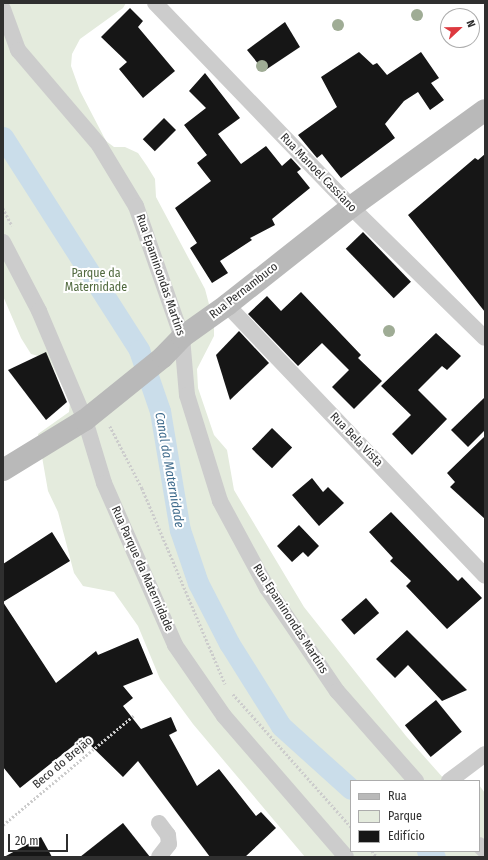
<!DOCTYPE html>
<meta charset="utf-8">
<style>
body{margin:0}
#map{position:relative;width:488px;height:860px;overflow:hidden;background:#fff;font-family:"Fira Sans Condensed",sans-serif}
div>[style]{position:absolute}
.green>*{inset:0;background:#e4ebdd}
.canal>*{height:21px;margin:-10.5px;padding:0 10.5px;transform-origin:10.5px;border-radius:10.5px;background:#caddea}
.building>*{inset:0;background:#161616;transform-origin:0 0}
.path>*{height:2.5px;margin-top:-1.25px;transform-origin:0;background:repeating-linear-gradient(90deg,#ccc 0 2px,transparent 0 4px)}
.street>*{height:16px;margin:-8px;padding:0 8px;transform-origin:8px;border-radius:8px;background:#ccc}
.secondary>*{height:22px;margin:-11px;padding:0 11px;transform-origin:11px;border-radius:11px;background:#b9b9b9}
.trees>*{width:12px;height:12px;margin:-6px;border-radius:50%;background:#9fac95}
span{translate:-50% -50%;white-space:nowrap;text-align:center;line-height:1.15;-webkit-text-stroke:4px #fff;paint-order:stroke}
.street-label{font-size:12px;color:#2f2f2f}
.park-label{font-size:12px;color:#50693e}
.water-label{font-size:13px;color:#406c8d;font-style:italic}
.frame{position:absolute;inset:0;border:4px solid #2f2f2f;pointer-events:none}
.legend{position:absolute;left:350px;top:780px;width:130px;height:72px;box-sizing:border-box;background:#fff;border:1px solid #acacac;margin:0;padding:5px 7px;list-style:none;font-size:12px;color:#2f2f2f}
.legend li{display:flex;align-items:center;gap:8px;height:20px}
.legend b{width:20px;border:1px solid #acacac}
.north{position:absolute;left:440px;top:8px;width:40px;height:40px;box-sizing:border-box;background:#fff;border:1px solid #acacac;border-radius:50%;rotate:68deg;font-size:11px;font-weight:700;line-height:16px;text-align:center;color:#2f2f2f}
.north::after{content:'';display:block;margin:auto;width:14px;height:18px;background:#dd393f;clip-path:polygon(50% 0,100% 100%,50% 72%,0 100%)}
.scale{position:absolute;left:8px;top:834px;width:60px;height:18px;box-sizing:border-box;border:2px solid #2f2f2f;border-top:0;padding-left:5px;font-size:12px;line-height:14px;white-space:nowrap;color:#2f2f2f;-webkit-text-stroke:3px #fff;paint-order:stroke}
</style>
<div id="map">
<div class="green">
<div style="clip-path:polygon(3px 3px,126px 3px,123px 8px,80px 39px,72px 54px,71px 66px,80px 91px,106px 141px,114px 147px,125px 147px,138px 153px,147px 166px,155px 179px,156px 197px,205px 289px,214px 323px,214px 336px,197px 369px,198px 388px,214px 435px,227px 450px,234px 490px,304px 607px,406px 736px,445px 780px,452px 781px,351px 781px,351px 851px,479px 851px,479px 785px,485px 793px,485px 857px,305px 857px,193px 724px,160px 679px,138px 626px,114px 592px,83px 586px,74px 573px,58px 512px,48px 491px,38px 434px,69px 412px,70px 402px,51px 363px,42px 357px,31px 354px,21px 338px,3px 296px)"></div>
</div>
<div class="canal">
<div style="left:3px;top:137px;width:253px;rotate:57.4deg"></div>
<div style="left:139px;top:350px;width:65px;rotate:71deg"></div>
<div style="left:160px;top:411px;width:121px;rotate:80.5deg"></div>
<div style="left:180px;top:530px;width:56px;rotate:71.2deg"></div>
<div style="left:198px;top:583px;width:68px;rotate:62.7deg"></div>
<div style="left:229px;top:643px;width:98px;rotate:57.9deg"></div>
<div style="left:281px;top:726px;width:94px;rotate:42deg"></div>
<div style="left:427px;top:851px;width:10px;rotate:37deg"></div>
</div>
<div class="building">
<div style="clip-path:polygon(130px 8px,143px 21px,138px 27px,175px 71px,143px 98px,119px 69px,127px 62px,101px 37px)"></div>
<div style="clip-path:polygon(285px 22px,300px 47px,264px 71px,247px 50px)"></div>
<div style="clip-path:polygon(359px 52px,373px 65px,377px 63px,387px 75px,421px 52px,439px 78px,431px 83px,444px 100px,430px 110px,418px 92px,404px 101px,385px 124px,395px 138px,341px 178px,322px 154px,317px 158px,298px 135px,337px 107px,321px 77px)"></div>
<div style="clip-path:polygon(205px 73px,240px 118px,218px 134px,241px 164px,266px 146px,282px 166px,291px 158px,301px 169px,297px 172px,310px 188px,272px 219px,275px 225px,250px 238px,252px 240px,220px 261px,228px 273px,212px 283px,190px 248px,197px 243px,175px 208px,211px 181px,197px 163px,207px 155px,184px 125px,206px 108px,189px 91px)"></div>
<div style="left:164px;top:118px;width:17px;height:30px;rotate:45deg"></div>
<div style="clip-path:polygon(485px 154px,485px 312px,408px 215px,475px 158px,478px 160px)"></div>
<div style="left:363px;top:232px;width:69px;height:24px;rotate:46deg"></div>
<div style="clip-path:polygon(301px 292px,361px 355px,358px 358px,382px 381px,354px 409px,332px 387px,349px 370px,322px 343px,298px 366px,248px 314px,267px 296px,281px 311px)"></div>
<div style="clip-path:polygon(239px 331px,269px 363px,230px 400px,216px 355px)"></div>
<div style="clip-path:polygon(436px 333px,461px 356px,447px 370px,442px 366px,418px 390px,447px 419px,412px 455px,392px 434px,411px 415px,381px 386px)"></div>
<div style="clip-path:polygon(46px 352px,67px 402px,46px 420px,8px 370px)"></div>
<div style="clip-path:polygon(485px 397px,485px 430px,468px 447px,451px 430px)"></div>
<div style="left:272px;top:428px;width:28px;height:29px;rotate:44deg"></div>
<div style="clip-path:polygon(485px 436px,485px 519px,450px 487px,455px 482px,447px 473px)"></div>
<div style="clip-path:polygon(312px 478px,323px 492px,328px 487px,344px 503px,319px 526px,292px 495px)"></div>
<div style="clip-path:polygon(391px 512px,458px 581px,462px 577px,482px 598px,447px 629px,406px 586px,411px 581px,390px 561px,393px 558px,369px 532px)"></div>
<div style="clip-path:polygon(299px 525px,319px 546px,308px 557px,303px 552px,292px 562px,277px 546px)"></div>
<div style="clip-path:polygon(52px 532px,70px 561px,3px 602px,56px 683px,96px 651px,98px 655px,138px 638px,153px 674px,123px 686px,133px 698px,123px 706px,141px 729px,171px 717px,177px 731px,169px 735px,197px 786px,219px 769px,256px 816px,261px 812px,276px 828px,245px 857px,210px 857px,138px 761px,123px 777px,83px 738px,20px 788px,3px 767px,3px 564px)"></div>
<div style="left:366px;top:598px;width:20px;height:33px;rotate:49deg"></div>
<div style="clip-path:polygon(407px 630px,467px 690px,442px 701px,408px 665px,395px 678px,376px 659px)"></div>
<div style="left:436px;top:700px;width:41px;height:40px;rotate:51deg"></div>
<div style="clip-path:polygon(123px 823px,150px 857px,80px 857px)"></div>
<div style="clip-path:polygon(41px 837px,52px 857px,4px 857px)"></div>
</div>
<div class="path">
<div style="left:3px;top:208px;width:20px;rotate:63deg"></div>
<div style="left:110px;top:426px;width:70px;rotate:62.7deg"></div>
<div style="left:142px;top:488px;width:213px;rotate:67deg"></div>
<div style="left:233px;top:694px;width:178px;rotate:48.4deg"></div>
<div style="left:3px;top:825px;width:171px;rotate:-40deg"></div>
<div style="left:372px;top:851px;width:8px;rotate:50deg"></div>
</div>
<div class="street">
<div style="left:155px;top:3px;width:283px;rotate:46.1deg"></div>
<div style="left:351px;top:207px;width:187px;rotate:44.4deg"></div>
<div style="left:3px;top:9px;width:44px;rotate:69.9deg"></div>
<div style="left:18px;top:50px;width:125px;rotate:49.5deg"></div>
<div style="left:99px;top:145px;width:71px;rotate:58.8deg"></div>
<div style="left:136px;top:206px;width:139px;rotate:70.7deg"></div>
<div style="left:182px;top:337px;width:58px;rotate:85.1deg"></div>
<div style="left:187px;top:395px;width:111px;rotate:72.7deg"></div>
<div style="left:220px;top:501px;width:99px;rotate:61.6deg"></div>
<div style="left:267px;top:588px;width:125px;rotate:55.8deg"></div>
<div style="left:337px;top:691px;width:120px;rotate:48.7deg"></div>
<div style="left:3px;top:242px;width:78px;rotate:62.4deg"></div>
<div style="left:39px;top:311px;width:118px;rotate:67.1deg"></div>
<div style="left:85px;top:420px;width:66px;rotate:73.2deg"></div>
<div style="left:104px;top:483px;width:177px;rotate:66.3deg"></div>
<div style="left:175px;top:645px;width:86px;rotate:55.4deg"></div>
<div style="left:224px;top:716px;width:186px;rotate:49.1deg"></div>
<div style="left:227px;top:305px;width:374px;rotate:46.4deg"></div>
<div style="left:449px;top:781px;width:45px;rotate:-36.9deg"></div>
<div style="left:159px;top:823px;width:15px;rotate:53deg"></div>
<div style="left:168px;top:835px;width:9px;rotate:84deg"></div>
<div style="left:169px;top:844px;width:16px;rotate:128deg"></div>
<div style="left:479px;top:845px;width:8px;rotate:45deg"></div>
</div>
<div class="secondary">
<div style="left:3px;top:470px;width:96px;rotate:-31.4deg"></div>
<div style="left:85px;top:420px;width:100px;rotate:-38.9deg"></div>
<div style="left:163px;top:357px;width:28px;rotate:-46deg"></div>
<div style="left:182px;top:337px;width:55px;rotate:-35.4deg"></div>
<div style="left:227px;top:305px;width:158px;rotate:-38.3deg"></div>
<div style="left:351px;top:207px;width:165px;rotate:-35.9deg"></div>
</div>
<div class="trees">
<div style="left:417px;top:15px"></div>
<div style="left:338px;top:25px"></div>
<div style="left:262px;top:66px"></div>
<div style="left:389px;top:331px"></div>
</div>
<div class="street-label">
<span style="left:318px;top:173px;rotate:46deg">Rua Manoel Cassiano</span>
<span style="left:160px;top:275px;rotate:71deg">Rua Epaminondas Martins</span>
<span style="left:244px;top:291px;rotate:-38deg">Rua Pernambuco</span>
<span style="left:356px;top:440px;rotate:46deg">Rua Bela Vista</span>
<span style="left:142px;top:569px;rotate:66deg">Rua Parque da Maternidade</span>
<span style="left:290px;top:619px;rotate:57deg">Rua Epaminondas Martins</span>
<span style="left:63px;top:763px;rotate:-40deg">Beco do Brejão</span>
</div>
<div class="park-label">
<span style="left:96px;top:281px">Parque da<br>Maternidade</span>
</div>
<div class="water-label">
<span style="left:169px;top:470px;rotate:80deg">Canal da Maternidade</span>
</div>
<div class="frame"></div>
<ul class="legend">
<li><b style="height:5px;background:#b9b9b9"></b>Rua</li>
<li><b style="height:11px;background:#e4ebdd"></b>Parque</li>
<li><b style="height:11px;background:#161616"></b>Edifício</li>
</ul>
<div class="north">N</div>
<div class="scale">20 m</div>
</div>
